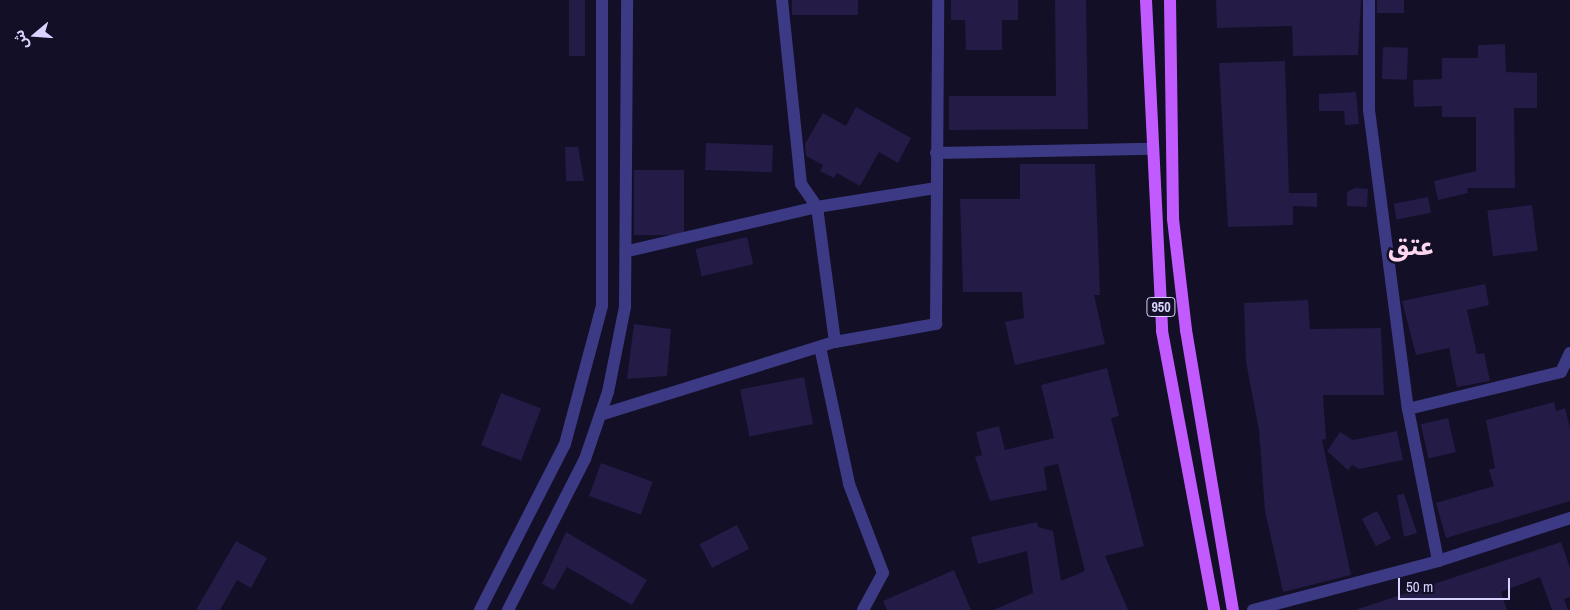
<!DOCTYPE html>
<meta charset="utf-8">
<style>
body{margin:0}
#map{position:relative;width:1570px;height:610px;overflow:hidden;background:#130f26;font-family:"Archivo Narrow","Noto Sans Arabic",sans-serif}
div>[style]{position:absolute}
.building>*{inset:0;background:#241b47;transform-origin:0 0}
.minor>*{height:12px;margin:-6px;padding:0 6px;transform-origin:6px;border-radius:6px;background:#3d3a85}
.major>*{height:12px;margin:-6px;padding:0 6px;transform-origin:6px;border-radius:6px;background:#c25bff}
span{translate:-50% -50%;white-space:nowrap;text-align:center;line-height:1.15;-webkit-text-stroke:5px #130f26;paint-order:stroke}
.shield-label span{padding:1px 4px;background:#130f26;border:1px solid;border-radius:4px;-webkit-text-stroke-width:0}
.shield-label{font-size:14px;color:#d9d4ff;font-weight:700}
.town-label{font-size:25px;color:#ffd6f0;font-weight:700}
.north{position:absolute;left:10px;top:10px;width:50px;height:50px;-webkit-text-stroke:4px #130f26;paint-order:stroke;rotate:252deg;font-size:14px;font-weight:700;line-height:20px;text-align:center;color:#d9d4ff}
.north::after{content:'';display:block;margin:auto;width:18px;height:22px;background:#d9d4ff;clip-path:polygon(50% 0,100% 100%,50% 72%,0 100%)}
.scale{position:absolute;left:1398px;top:578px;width:112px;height:22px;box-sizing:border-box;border:2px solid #d9d4ff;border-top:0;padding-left:6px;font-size:15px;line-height:18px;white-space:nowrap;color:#d9d4ff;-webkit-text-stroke:4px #130f26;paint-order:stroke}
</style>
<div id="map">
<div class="building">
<div style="left:569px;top:0;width:16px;height:56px"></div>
<div style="left:792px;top:0;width:66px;height:15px"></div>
<div style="clip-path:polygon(951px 0,1018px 0,1018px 20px,1002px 20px,1002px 50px,966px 50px,965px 20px,951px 20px)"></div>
<div style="clip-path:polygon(1055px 0,1086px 0,1088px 129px,949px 130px,949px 96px,1056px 96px)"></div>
<div style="clip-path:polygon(1216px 0,1361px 0,1358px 55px,1293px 56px,1292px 26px,1217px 28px)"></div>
<div style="left:1377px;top:0;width:27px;height:13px"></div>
<div style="clip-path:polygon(1505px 44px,1506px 72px,1537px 73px,1537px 108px,1514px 108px,1515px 188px,1467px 188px,1468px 193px,1438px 200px,1434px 181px,1476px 171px,1476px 117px,1442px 117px,1442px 106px,1414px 107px,1413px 80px,1442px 79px,1442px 58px,1478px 58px,1478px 45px)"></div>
<div style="left:1383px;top:47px;width:25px;height:32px;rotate:2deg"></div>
<div style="clip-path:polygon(1285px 61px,1289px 193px,1317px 193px,1317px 207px,1293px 206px,1293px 225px,1228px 227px,1219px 63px)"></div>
<div style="clip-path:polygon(1356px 92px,1359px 124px,1345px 125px,1344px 111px,1319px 111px,1319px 94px)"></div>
<div style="clip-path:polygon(856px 107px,911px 138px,898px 163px,879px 152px,860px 186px,837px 173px,834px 178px,820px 171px,823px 165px,806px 156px,805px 144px,823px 113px,846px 126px)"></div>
<div style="left:706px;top:143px;width:67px;height:27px;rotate:2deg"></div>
<div style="clip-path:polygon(565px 147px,578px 147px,584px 181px,566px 181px)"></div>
<div style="clip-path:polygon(1020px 164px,1095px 164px,1100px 295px,1094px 295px,1105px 344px,1015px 365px,1005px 322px,1024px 318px,1022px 292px,963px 292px,960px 199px,1020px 199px)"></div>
<div style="left:634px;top:170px;width:50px;height:65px"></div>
<div style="clip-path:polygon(1355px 188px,1368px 189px,1367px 207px,1347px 206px,1347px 192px)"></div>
<div style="left:1428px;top:197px;width:16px;height:35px;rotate:79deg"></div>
<div style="left:1532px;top:205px;width:46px;height:45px;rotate:83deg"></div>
<div style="left:747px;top:237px;width:28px;height:53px;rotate:77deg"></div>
<div style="clip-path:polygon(1485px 284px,1489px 305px,1467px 310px,1477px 354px,1484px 353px,1490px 381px,1457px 387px,1449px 348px,1416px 355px,1402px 301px)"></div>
<div style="clip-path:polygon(1308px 300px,1310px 329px,1381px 328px,1384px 395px,1323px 395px,1326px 439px,1322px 440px,1351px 575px,1283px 592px,1265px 511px,1259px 430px,1246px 362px,1244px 303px)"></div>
<div style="clip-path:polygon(634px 324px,671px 329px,667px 376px,627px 379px)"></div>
<div style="clip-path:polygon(1107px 368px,1119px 416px,1111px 418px,1144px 546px,1105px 556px,1128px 610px,993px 610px,1033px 593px,1027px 551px,978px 564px,971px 537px,1037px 522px,1038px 527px,1053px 531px,1061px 581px,1085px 571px,1058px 464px,1044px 467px,1047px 490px,990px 501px,975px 457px,982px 455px,976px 432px,999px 426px,1005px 450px,1054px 438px,1041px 385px)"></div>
<div style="left:804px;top:377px;width:48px;height:65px;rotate:79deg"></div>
<div style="left:501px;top:393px;width:43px;height:56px;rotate:21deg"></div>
<div style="clip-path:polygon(1554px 402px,1556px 411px,1565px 408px,1570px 428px,1570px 501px,1446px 538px,1436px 503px,1494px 486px,1489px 470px,1495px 468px,1486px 420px)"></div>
<div style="left:1448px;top:418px;width:35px;height:28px;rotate:77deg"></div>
<div style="clip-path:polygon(1397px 431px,1403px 460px,1359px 469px,1352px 465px,1348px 470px,1327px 451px,1340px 432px,1353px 440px)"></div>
<div style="left:601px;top:463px;width:55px;height:35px;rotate:20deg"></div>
<div style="clip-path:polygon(1404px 494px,1417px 533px,1404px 537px,1397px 495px)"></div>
<div style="left:1377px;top:511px;width:31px;height:17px;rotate:63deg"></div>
<div style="left:737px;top:525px;width:27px;height:42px;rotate:63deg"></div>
<div style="clip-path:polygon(566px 532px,647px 580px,632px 605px,567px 567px,554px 590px,542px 584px)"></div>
<div style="clip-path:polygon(236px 541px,267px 558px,251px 588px,237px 580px,220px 610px,196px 610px)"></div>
<div style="clip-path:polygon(1561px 542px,1570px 568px,1570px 597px,1564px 599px,1568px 610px,1552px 610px,1540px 577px,1501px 592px,1507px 610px,1355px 610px)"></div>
<div style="clip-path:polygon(954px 570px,971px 610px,887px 610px,883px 601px)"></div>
</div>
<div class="minor">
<div style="left:782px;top:0;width:185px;rotate:84.1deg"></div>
<div style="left:801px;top:184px;width:28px;rotate:55deg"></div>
<div style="left:817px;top:207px;width:136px;rotate:82.4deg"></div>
<div style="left:1369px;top:0;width:110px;rotate:90deg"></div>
<div style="left:1369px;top:110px;width:302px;rotate:82.6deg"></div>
<div style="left:1408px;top:409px;width:155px;rotate:78.8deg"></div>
<div style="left:936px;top:153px;width:215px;rotate:-1.1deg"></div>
<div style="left:628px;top:251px;width:194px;rotate:-13.1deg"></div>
<div style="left:817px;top:207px;width:121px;rotate:-9.1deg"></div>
<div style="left:820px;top:347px;width:140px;rotate:78deg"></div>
<div style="left:849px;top:484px;width:95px;rotate:69.1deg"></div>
<div style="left:883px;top:573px;width:42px;rotate:118.4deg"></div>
<div style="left:1408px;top:409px;width:157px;rotate:-13.6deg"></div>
<div style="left:1561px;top:372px;width:21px;rotate:-65deg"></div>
<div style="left:600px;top:415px;width:246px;rotate:-17.3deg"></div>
<div style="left:835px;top:342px;width:103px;rotate:-10.1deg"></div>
<div style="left:936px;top:324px;width:324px;rotate:-89.6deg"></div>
<div style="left:480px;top:610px;width:186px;rotate:-62.9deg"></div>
<div style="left:565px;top:444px;width:143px;rotate:-75deg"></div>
<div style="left:602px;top:306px;width:306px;rotate:-90deg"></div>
<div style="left:508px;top:610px;width:169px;rotate:-63deg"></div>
<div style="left:585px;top:459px;width:71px;rotate:-71.1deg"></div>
<div style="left:608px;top:392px;width:87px;rotate:-78.7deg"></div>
<div style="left:625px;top:307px;width:307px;rotate:-89.6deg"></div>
<div style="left:1253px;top:610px;width:191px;rotate:-14.8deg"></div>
<div style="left:1438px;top:561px;width:139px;rotate:-18deg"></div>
</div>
<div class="major">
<div style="left:1146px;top:0;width:331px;rotate:87.2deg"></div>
<div style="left:1162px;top:331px;width:284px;rotate:79.4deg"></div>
<div style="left:1170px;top:0;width:219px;rotate:89.2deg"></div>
<div style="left:1173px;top:219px;width:112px;rotate:83.3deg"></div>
<div style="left:1186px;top:330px;width:284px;rotate:80.5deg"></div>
</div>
<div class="shield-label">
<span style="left:1161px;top:307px">950</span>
</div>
<div class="town-label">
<span style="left:1411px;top:246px">عتق</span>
</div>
<div class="north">ش</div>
<div class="scale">50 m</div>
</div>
